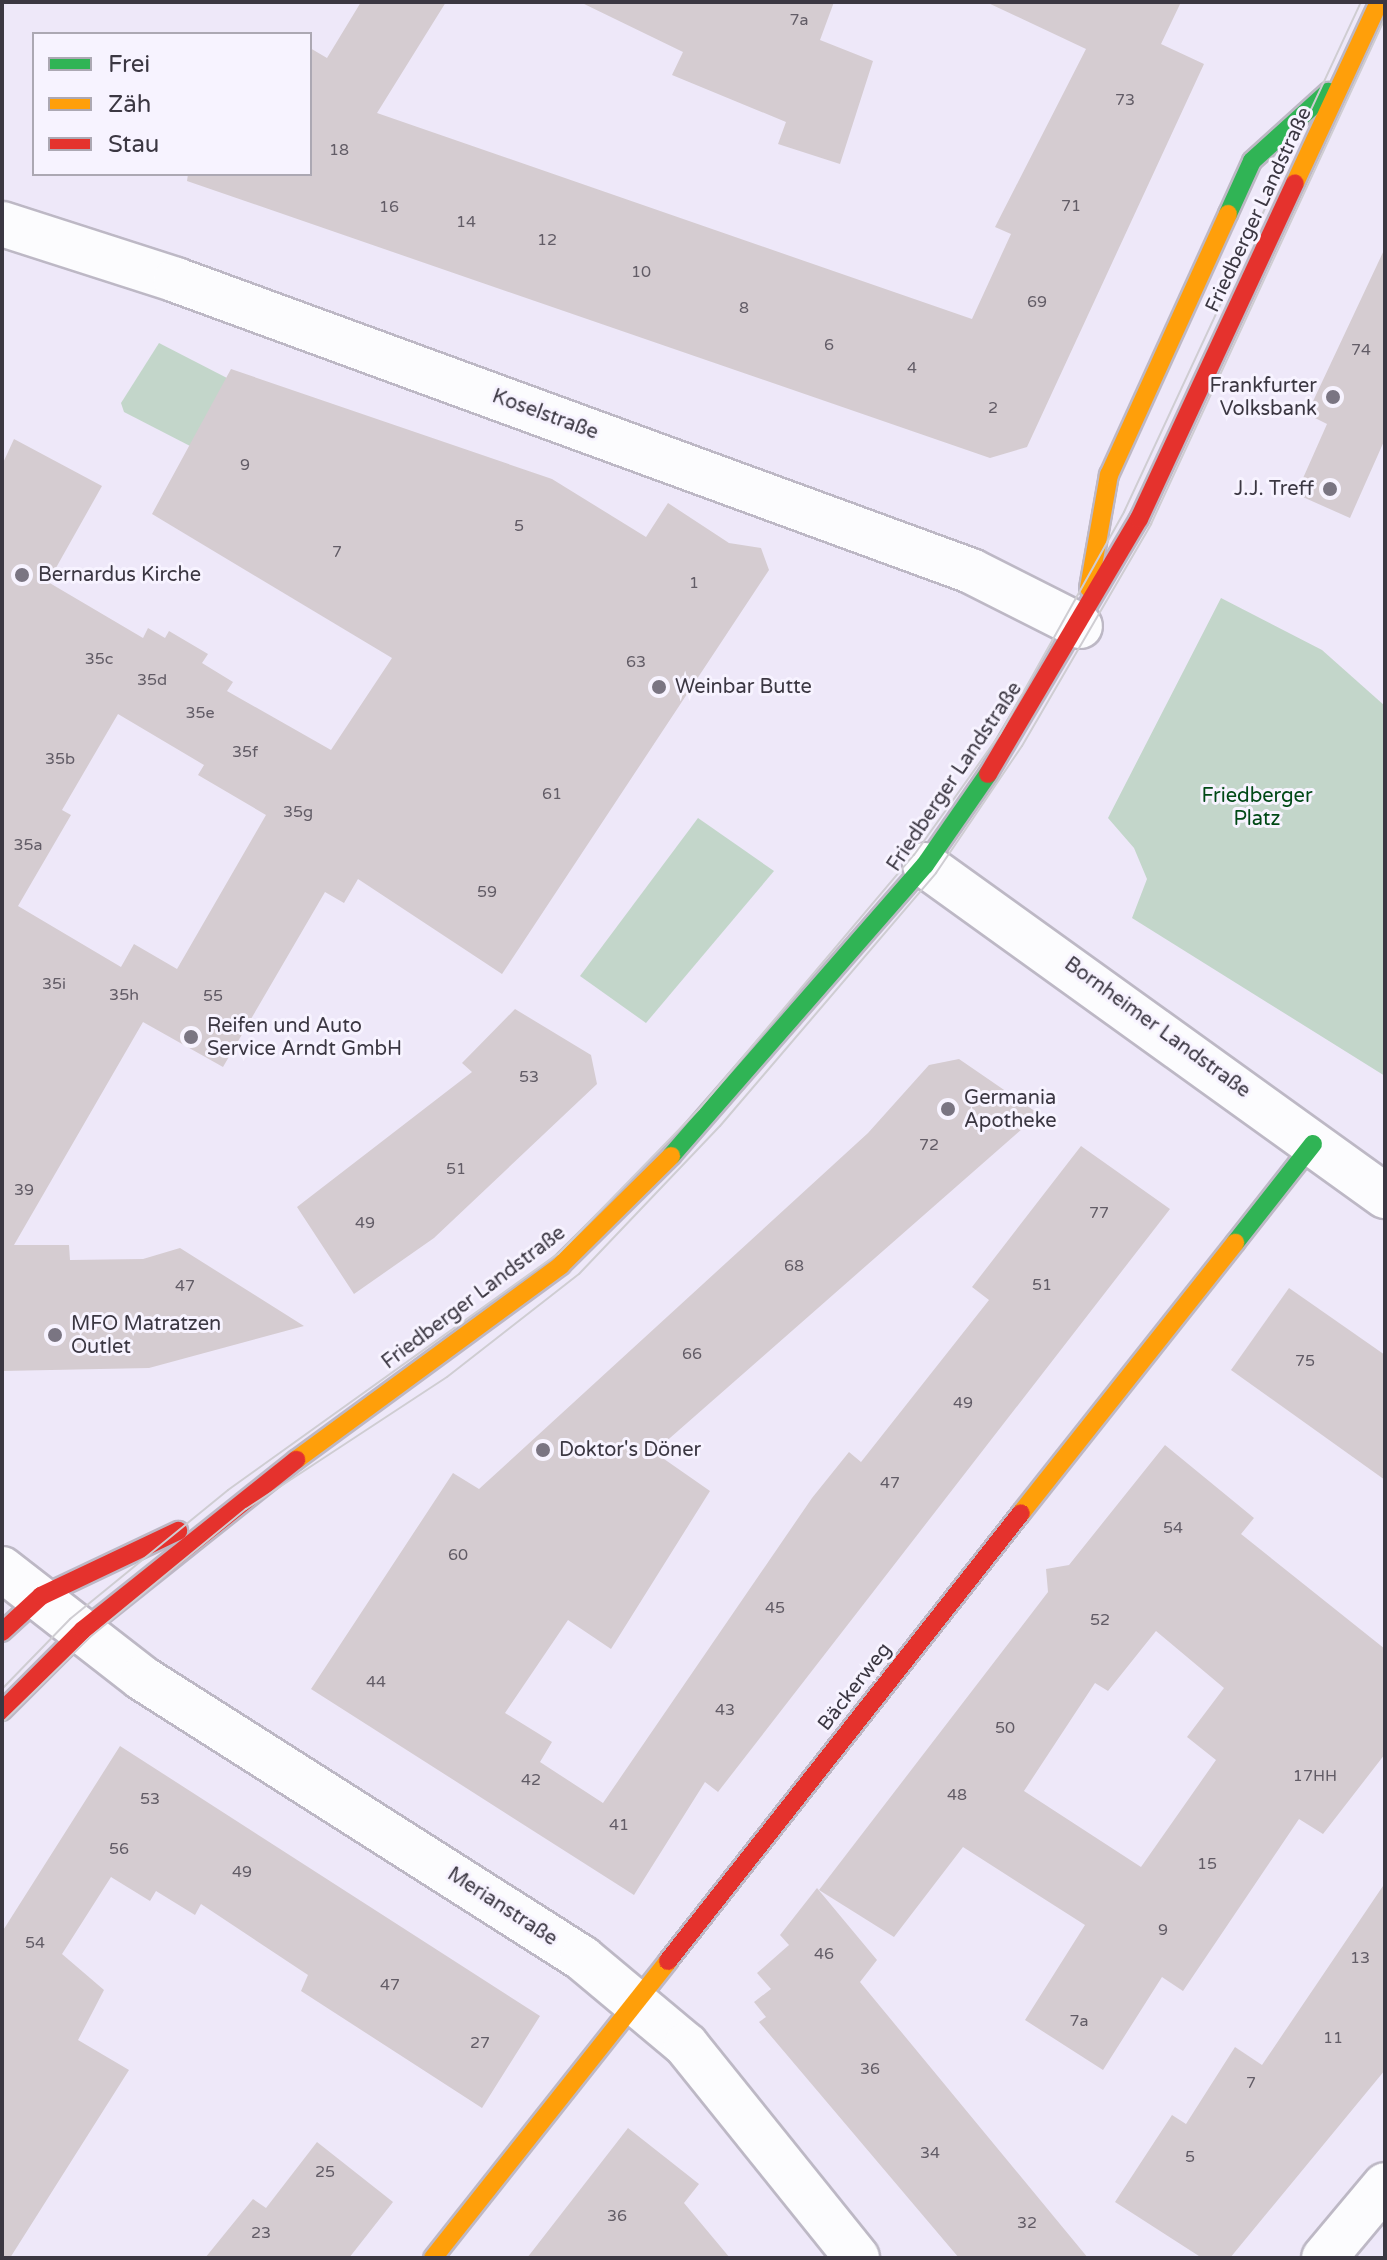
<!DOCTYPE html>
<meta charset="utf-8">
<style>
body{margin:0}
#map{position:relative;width:1387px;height:2260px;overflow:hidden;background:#eee8f9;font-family:"Varela Round",sans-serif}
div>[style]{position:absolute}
.green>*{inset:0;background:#c3d6ca}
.building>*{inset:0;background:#d5ccd1}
.roads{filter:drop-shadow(2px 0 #bdb8c5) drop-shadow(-2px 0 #bdb8c5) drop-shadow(0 2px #bdb8c5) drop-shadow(0 -2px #bdb8c5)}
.street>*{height:44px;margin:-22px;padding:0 22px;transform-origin:22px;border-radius:22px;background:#fcfcfe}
.fast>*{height:18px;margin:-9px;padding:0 9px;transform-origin:9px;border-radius:9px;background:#30b455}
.slow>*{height:18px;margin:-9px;padding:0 9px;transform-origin:9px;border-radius:9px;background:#ff9f0a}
.jam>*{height:18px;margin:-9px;padding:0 9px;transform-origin:9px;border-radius:9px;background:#e5322d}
.tram>*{height:2px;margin:-1px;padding:0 1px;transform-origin:1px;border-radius:1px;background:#cfcdd2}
.dots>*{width:22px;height:22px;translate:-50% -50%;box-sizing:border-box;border:4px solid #f7f3ff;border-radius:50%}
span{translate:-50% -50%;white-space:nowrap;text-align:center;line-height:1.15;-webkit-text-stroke:6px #f7f3ff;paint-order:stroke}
.number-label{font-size:16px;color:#625c66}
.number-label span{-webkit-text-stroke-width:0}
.street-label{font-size:20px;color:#3b3742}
.poi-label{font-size:20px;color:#3b3742}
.right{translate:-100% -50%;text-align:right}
.left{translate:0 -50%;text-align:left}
.park-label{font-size:20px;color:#004916}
.frame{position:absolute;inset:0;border:4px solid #3b3742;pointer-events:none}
.legend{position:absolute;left:32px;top:32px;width:280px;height:144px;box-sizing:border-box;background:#f7f3ff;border:2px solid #aca8b3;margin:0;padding:10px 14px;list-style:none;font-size:24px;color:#3b3742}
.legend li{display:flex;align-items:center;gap:16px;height:40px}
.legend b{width:40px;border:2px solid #aca8b3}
</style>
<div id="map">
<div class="green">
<div style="clip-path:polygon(159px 343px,227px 378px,192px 447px,124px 412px,121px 403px)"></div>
<div style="clip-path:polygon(1221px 598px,1322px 650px,1385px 706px,1385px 1076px,1132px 918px,1147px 879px,1134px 848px,1108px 818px)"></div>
<div style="clip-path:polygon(698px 818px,774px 871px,646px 1023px,580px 976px)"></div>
</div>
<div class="building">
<div style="clip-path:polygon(361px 2px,446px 2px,377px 113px,972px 319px,1011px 234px,995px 227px,1086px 49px,986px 2px,1181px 2px,1161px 44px,1204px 64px,1027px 447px,990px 458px,187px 181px,188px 174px,310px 174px,310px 48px,327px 58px)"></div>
<div style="clip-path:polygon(580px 2px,834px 2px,820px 40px,873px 61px,840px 164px,778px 144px,786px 122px,672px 75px,683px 52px)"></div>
<div style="clip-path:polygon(1385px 248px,1385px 439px,1350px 518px,1296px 494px,1327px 424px,1307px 414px)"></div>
<div style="clip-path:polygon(evenodd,231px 369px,552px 479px,646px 537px,668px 503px,729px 543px,761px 548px,769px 570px,502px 974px,358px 879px,344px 903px,325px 892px,223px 1067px,143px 1022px,14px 1245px,69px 1245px,70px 1260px,143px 1259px,180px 1248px,304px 1326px,149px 1368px,2px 1371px,2px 465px,14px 439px,102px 486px,48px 582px,143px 638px,148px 628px,165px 638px,169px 631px,208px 654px,202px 663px,233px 682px,227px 691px,331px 750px,392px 658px,152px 514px,231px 369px,118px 714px,204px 765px,198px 775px,266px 815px,177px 969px,134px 944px,121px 967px,18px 906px,71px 815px,62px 810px,118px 714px)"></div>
<div style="clip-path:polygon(515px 1009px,591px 1055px,597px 1084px,434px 1238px,354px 1294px,297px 1207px,472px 1072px,462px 1063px)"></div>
<div style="clip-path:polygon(959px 1059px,1039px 1114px,654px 1452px,710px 1491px,611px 1649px,568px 1620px,505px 1713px,552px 1742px,540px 1762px,603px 1803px,812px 1498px,849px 1452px,861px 1462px,989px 1300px,972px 1287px,1081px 1146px,1170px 1209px,718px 1792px,705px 1782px,634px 1895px,311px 1689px,453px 1473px,479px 1489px,868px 1133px,929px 1065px)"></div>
<div style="clip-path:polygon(1289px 1288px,1385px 1355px,1385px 1480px,1231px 1370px)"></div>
<div style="clip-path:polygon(evenodd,1165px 1445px,1254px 1518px,1241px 1534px,1385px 1649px,1385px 1754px,1323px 1834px,1299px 1819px,1183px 1991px,1162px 1977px,1103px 2070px,1025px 2020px,1085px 1925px,963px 1847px,894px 1937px,819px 1890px,1048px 1592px,1046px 1569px,1069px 1565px,1165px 1445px,1156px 1631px,1224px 1688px,1187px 1737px,1216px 1760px,1141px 1867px,1024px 1791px,1095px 1683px,1108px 1691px,1156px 1631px)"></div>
<div style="clip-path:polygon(120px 1746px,540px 2016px,482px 2108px,301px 1991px,308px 1975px,201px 1904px,195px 1915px,156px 1891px,150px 1901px,111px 1877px,62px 1954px,104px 1990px,78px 2040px,129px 2070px,10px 2258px,2px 2258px,2px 1932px)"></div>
<div style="clip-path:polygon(1385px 1883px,1385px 2070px,1230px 2258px,1202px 2258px,1115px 2202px,1172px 2115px,1186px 2124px,1235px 2047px,1262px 2065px)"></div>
<div style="clip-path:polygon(817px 1888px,877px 1960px,860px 1982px,1088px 2258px,959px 2258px,759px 2022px,766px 2017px,754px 2002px,771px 1989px,757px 1973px,789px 1945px,780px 1935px)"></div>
<div style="clip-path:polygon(628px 2128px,699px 2184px,684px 2203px,730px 2258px,527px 2258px)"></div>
<div style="clip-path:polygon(317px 2142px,393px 2202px,349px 2258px,205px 2258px,253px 2199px,266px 2208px)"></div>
</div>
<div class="roads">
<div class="street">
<div style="left:2px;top:224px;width:183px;rotate:17.8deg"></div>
<div style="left:176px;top:280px;width:847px;rotate:20.1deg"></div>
<div style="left:971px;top:571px;width:122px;rotate:26.8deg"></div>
<div style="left:925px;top:865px;width:567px;rotate:35.74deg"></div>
<div style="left:2px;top:1569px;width:177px;rotate:37.9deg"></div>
<div style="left:142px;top:1678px;width:522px;rotate:32.47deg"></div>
<div style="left:582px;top:1958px;width:136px;rotate:39.9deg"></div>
<div style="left:686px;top:2045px;width:273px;rotate:51.2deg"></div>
<div style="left:1324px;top:2258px;width:95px;rotate:-50.1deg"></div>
</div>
<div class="fast">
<div style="left:1228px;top:214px;width:58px;rotate:-65.6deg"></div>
<div style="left:1252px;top:161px;width:103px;rotate:-42.2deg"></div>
<div style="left:671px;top:1156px;width:386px;rotate:-48.9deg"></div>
<div style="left:925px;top:865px;width:111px;rotate:-55.3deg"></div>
<div style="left:1235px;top:1243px;width:126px;rotate:-51.8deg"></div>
</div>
<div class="slow">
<div style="left:1295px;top:183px;width:200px;rotate:-65.1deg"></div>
<div style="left:1089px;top:588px;width:115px;rotate:-80deg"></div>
<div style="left:1109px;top:475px;width:287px;rotate:-65.5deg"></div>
<div style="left:296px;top:1460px;width:329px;rotate:-36.3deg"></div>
<div style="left:561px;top:1265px;width:155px;rotate:-44.7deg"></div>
<div style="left:1021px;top:1513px;width:345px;rotate:-51.6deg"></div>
<div style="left:433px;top:2258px;width:379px;rotate:-51.6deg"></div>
</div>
<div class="jam">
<div style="left:988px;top:774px;width:296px;rotate:-59.4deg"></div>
<div style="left:1139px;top:519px;width:370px;rotate:-65.1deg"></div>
<div style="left:2px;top:1632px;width:53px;rotate:-42.7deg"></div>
<div style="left:41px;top:1596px;width:152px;rotate:-25.4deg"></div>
<div style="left:2px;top:1711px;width:115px;rotate:-45deg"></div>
<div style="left:83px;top:1630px;width:273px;rotate:-38.6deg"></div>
<div style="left:668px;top:1961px;width:570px;rotate:-51.76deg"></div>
</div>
</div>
<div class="tram">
<div style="left:2px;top:1689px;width:98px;rotate:-45.8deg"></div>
<div style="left:70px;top:1619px;width:204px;rotate:-39.2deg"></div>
<div style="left:228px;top:1490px;width:406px;rotate:-35.6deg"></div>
<div style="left:558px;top:1254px;width:202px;rotate:-45.8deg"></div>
<div style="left:699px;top:1109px;width:333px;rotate:-49.8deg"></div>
<div style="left:914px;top:855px;width:148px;rotate:-54.6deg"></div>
<div style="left:1000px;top:734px;width:254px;rotate:-60.8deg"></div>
<div style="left:1124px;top:512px;width:562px;rotate:-65.08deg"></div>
<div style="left:2px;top:1723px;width:123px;rotate:-44.3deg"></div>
<div style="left:90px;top:1637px;width:202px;rotate:-39.4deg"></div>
<div style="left:246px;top:1509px;width:240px;rotate:-33.3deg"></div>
<div style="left:447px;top:1377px;width:167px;rotate:-38deg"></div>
<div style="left:579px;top:1274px;width:204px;rotate:-46.4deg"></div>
<div style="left:720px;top:1126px;width:333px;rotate:-49.5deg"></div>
<div style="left:936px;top:873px;width:153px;rotate:-55.9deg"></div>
<div style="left:1022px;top:746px;width:257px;rotate:-59.8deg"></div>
<div style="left:1151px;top:524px;width:557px;rotate:-65.18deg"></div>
</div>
<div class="dots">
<div style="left:1333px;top:397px;background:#7a7582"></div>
<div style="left:1330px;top:489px;background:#7a7582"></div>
<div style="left:22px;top:575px;background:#7a7582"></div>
<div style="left:659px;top:687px;background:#7a7582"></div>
<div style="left:191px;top:1037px;background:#7a7582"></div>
<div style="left:948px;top:1109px;background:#7a7582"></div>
<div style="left:55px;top:1335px;background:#7a7582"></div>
<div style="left:543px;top:1450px;background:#7a7582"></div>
</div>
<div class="number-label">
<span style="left:799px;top:20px">7a</span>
<span style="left:1125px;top:100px">73</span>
<span style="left:339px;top:150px">18</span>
<span style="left:1071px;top:206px">71</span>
<span style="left:389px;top:207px">16</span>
<span style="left:466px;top:222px">14</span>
<span style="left:547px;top:240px">12</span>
<span style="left:641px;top:272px">10</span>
<span style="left:1037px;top:302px">69</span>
<span style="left:744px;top:308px">8</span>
<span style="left:829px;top:345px">6</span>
<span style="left:1361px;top:350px">74</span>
<span style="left:912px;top:368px">4</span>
<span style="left:993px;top:408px">2</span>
<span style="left:245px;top:465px">9</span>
<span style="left:519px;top:526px">5</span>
<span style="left:337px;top:552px">7</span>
<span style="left:694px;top:583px">1</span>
<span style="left:99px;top:659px">35c</span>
<span style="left:636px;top:662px">63</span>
<span style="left:152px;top:680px">35d</span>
<span style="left:200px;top:713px">35e</span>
<span style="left:245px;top:752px">35f</span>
<span style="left:60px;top:759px">35b</span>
<span style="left:552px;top:794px">61</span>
<span style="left:298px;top:812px">35g</span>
<span style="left:28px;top:845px">35a</span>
<span style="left:487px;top:892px">59</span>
<span style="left:54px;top:984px">35i</span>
<span style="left:124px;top:995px">35h</span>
<span style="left:213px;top:996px">55</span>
<span style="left:529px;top:1077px">53</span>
<span style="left:929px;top:1145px">72</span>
<span style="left:456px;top:1169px">51</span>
<span style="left:24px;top:1190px">39</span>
<span style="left:1099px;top:1213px">77</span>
<span style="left:365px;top:1223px">49</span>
<span style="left:794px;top:1266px">68</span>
<span style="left:1042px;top:1285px">51</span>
<span style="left:185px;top:1286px">47</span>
<span style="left:692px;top:1354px">66</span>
<span style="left:1305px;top:1361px">75</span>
<span style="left:963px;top:1403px">49</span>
<span style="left:890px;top:1483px">47</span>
<span style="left:1173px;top:1528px">54</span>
<span style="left:458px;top:1555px">60</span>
<span style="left:775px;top:1608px">45</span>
<span style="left:1100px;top:1620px">52</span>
<span style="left:376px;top:1682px">44</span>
<span style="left:725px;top:1710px">43</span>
<span style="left:1005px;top:1728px">50</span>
<span style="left:1315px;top:1776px">17HH</span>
<span style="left:531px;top:1780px">42</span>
<span style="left:957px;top:1795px">48</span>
<span style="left:150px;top:1799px">53</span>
<span style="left:619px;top:1825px">41</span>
<span style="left:119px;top:1849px">56</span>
<span style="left:1207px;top:1864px">15</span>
<span style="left:242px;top:1872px">49</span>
<span style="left:1163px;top:1930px">9</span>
<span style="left:35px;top:1943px">54</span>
<span style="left:824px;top:1954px">46</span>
<span style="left:1360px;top:1958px">13</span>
<span style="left:390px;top:1985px">47</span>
<span style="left:1079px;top:2021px">7a</span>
<span style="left:1333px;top:2038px">11</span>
<span style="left:480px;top:2043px">27</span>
<span style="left:870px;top:2069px">36</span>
<span style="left:1251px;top:2083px">7</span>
<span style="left:930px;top:2153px">34</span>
<span style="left:1190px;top:2157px">5</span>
<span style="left:325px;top:2172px">25</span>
<span style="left:617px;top:2216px">36</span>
<span style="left:1027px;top:2223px">32</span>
<span style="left:261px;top:2233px">23</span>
</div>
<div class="street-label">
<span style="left:1259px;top:210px;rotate:-65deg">Friedberger Landstraße</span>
<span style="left:545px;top:415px;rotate:20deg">Koselstraße</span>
<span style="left:955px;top:777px;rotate:-56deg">Friedberger Landstraße</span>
<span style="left:1157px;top:1028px;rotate:36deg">Bornheimer Landstraße</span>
<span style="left:474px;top:1298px;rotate:-37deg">Friedberger Landstraße</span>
<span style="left:855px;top:1687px;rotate:-52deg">Bäckerweg</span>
<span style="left:502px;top:1907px;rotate:33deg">Merianstraße</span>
</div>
<div class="poi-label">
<span class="right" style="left:1317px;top:398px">Frankfurter<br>Volksbank</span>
<span class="right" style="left:1314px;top:489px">J.J. Treff</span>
<span class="left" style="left:38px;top:575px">Bernardus Kirche</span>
<span class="left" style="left:675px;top:687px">Weinbar Butte</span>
<span class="left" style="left:207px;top:1038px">Reifen und Auto<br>Service Arndt GmbH</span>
<span class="left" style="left:964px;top:1110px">Germania<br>Apotheke</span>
<span class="left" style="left:71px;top:1336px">MFO Matratzen<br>Outlet</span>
<span class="left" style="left:559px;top:1450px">Doktor's Döner</span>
</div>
<div class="park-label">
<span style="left:1257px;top:808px">Friedberger<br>Platz</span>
</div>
<div class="frame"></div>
<ul class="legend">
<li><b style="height:10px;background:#30b455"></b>Frei</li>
<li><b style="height:10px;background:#ff9f0a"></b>Zäh</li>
<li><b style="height:10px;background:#e5322d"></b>Stau</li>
</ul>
</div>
